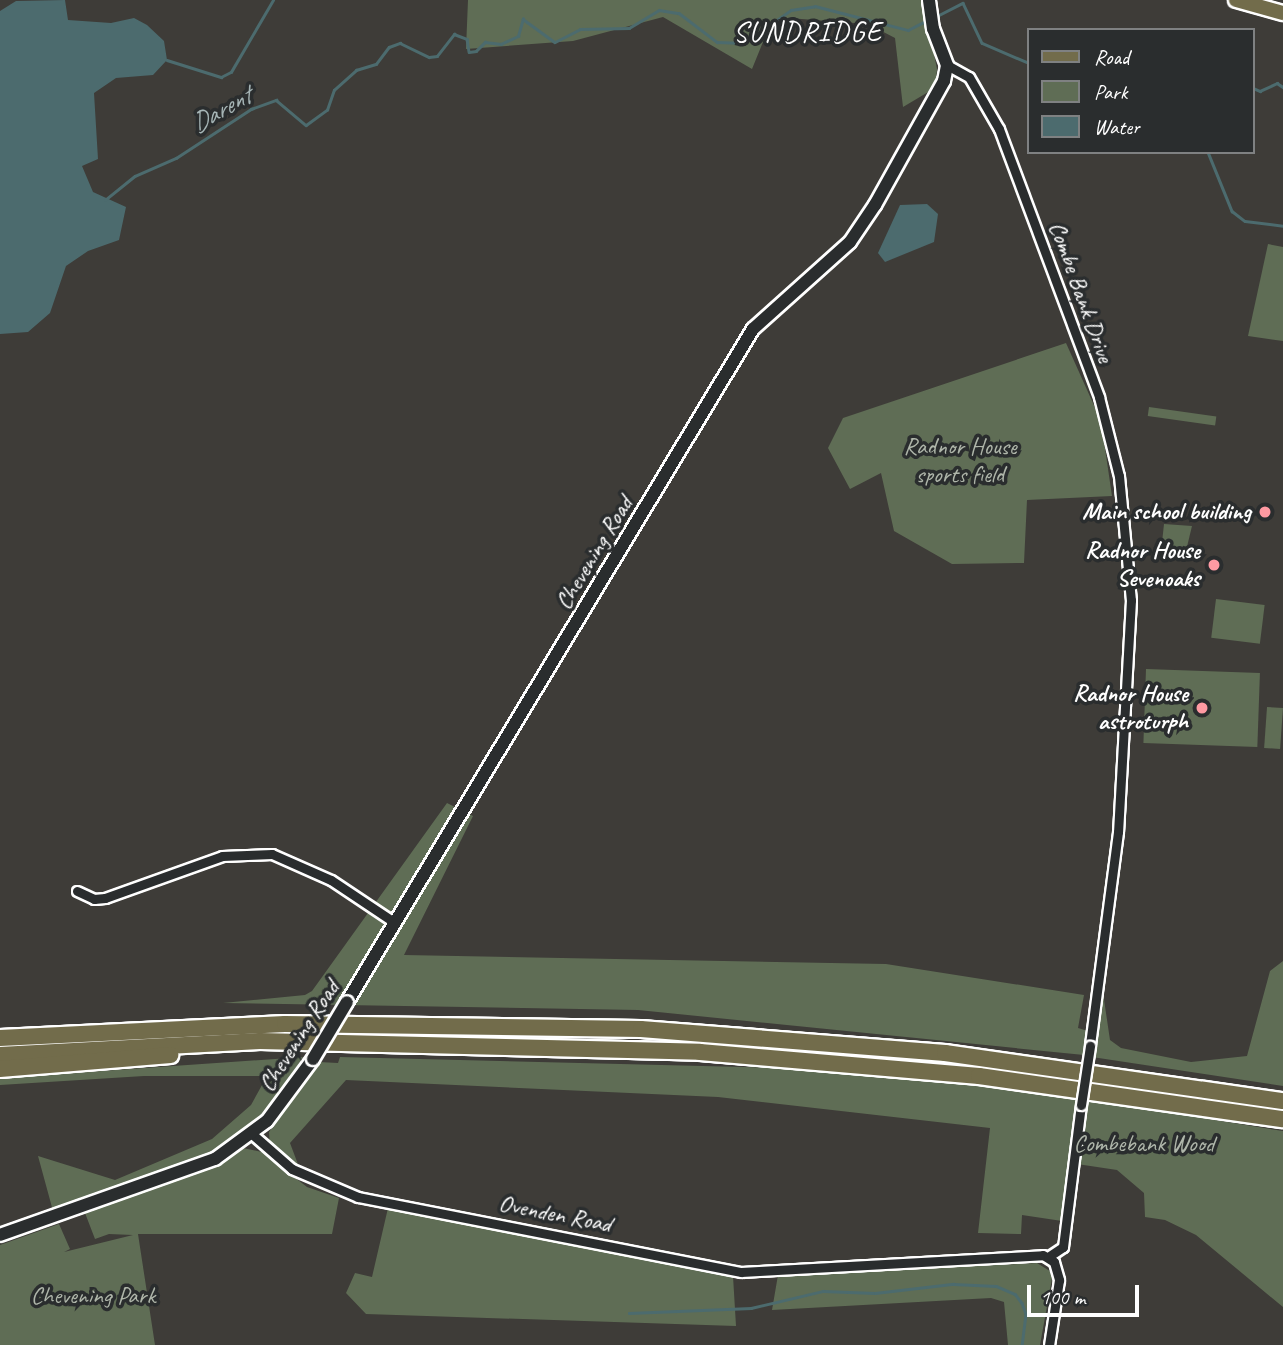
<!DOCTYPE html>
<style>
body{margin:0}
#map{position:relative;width:1283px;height:1345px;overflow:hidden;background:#3e3c38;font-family:Caveat,sans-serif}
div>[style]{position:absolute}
.green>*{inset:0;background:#5f6d55;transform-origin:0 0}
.water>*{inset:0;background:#4c6b6e}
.stream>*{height:2.5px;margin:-1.25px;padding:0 1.25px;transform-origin:1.25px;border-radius:1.25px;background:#4c6b6e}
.roads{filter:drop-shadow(2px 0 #fff) drop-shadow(-2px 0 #fff) drop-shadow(0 2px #fff) drop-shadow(0 -2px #fff)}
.minor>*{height:9px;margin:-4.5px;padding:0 4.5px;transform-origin:4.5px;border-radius:4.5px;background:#2a2d2e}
.secondary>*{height:12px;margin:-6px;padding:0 6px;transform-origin:6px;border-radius:6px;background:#2a2d2e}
.primary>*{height:14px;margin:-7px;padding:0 7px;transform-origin:7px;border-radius:7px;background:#726c4b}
.motorway>*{height:16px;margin:-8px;padding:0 8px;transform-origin:8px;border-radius:8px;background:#726c4b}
.bridges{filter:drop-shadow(2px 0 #fff) drop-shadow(-2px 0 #fff) drop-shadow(0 2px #fff) drop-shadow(0 -2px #fff)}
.minor-bridge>*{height:9px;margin:-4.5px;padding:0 4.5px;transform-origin:4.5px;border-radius:4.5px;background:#2a2d2e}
.secondary-bridge>*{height:12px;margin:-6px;padding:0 6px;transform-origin:6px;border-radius:6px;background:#2a2d2e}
.dots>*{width:19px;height:19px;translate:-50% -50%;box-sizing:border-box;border:4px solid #2a2d2e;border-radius:50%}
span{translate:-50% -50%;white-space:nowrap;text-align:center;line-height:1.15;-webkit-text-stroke:7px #2a2d2e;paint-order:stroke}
.street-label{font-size:24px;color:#fff}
.park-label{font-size:24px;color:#afb6aa}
.poi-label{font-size:24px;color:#fff;font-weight:700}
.right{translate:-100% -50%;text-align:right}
.water-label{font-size:26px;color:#a6b5b6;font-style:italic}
.quarter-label{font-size:28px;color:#fff;letter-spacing:2px}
.legend{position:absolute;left:1027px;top:28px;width:228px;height:126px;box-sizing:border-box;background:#2a2d2e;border:2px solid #7f8182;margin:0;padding:9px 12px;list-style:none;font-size:21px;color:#fff}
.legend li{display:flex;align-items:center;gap:14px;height:35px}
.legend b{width:35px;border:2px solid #7f8182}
.scale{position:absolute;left:1027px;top:1285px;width:112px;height:32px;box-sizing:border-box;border:4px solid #fff;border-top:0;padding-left:9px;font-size:21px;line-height:24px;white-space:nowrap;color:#fff;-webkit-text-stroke:5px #2a2d2e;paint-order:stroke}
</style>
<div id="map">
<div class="green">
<div style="clip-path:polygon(468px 0,923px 0,937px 69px,935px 88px,903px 107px,895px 38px,868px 24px,788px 18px,763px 42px,752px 69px,663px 17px,573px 41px,466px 49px)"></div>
<div style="clip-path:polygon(1268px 244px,1283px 247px,1283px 341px,1248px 336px)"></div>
<div style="clip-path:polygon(1066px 343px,1101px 421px,1112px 496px,1027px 500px,1024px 563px,952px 564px,894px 531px,881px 473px,850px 489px,828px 448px,843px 418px)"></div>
<div style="left:1149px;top:407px;width:68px;height:9px;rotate:8deg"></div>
<div style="clip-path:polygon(1164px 524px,1192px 526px,1185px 555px,1161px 552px)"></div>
<div style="left:1216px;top:599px;width:49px;height:39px;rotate:7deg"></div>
<div style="left:1146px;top:669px;width:114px;height:74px;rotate:2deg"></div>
<div style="left:1267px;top:707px;width:16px;height:41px;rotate:4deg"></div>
<div style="clip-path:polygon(447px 803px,473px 816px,404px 955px,886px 964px,1084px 995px,1078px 1028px,1088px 1031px,1084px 1055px,638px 1010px,223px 1003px,305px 995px,312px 991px)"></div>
<div style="clip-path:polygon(1283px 961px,1283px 1086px,1092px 1057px,1102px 986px,1110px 1040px,1121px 1048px,1191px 1062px,1247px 1056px,1270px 971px)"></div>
<div style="clip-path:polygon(303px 1057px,264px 1117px,215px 1154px,53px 1211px,38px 1156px,115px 1180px,212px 1139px,251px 1105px,267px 1076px,144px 1076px,0 1085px,0 1078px)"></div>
<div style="clip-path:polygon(340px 1057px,823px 1069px,1077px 1097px,1062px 1221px,1022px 1215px,1021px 1234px,978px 1233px,990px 1128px,718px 1097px,346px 1080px,290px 1143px,299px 1167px,270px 1148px,269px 1132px,319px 1062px,338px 1063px)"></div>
<div style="clip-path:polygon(1087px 1099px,1283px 1131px,1283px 1307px,1196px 1235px,1165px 1220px,1145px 1217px,1144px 1193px,1117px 1170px,1077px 1164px)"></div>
<div style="clip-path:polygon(243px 1148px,262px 1152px,307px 1187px,339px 1198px,332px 1234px,138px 1234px,155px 1345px,0 1345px,0 1245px,59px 1224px,70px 1249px,64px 1252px,133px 1235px,109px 1234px,95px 1239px,85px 1213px,218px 1163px)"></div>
<div style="clip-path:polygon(388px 1208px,733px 1276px,736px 1326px,366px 1314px,346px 1293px,355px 1273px,372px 1277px)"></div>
<div style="clip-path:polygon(1037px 1263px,1053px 1273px,1040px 1345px,1008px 1345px,1004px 1302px,991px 1298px,772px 1310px,778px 1275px)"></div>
</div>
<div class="water">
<div style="clip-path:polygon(65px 0,68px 20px,111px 23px,134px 18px,147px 25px,164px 41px,167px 60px,153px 75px,116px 78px,94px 93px,98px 159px,82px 166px,93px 192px,126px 207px,119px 240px,88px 251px,66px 266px,50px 313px,28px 332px,0 334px,0 11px,16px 1px)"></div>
<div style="clip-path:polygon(927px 204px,938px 214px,934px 242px,885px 262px,878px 253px,900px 205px)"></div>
</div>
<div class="stream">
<div style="left:935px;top:17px;width:31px;rotate:-27deg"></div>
<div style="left:963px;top:3px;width:44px;rotate:64.6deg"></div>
<div style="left:982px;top:43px;width:51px;rotate:23.1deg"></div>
<div style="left:167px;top:60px;width:57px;rotate:17.5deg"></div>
<div style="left:221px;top:77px;width:11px;rotate:-27deg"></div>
<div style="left:231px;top:72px;width:83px;rotate:-59.7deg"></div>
<div style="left:1253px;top:88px;width:8px;rotate:23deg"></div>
<div style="left:1260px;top:91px;width:19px;rotate:-25deg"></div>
<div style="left:1277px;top:83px;width:7px;rotate:34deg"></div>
<div style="left:1208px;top:152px;width:64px;rotate:67.9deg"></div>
<div style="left:1232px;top:211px;width:16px;rotate:38deg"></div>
<div style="left:1245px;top:221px;width:38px;rotate:7deg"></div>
<div style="left:105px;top:200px;width:38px;rotate:-39deg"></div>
<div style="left:135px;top:176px;width:45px;rotate:-23.7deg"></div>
<div style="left:176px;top:158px;width:90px;rotate:-33.2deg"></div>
<div style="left:251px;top:109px;width:27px;rotate:-20deg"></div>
<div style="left:276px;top:100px;width:39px;rotate:40deg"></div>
<div style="left:306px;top:125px;width:26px;rotate:-36deg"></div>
<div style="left:327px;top:110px;width:21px;rotate:-71deg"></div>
<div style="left:334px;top:90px;width:30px;rotate:-42deg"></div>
<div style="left:356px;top:70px;width:21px;rotate:-17deg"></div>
<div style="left:376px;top:64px;width:21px;rotate:-53deg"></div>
<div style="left:389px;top:47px;width:12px;rotate:-20deg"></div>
<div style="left:400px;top:43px;width:32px;rotate:26deg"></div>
<div style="left:429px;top:57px;width:8px;rotate:-7deg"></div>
<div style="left:437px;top:56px;width:28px;rotate:-52deg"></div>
<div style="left:454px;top:34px;width:14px;rotate:21deg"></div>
<div style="left:467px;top:39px;width:13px;rotate:81deg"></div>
<div style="left:469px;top:52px;width:7px;rotate:-8deg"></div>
<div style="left:476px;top:51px;width:13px;rotate:-45deg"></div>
<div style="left:485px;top:42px;width:16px;rotate:7deg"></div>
<div style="left:501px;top:44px;width:19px;rotate:-25deg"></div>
<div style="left:518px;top:36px;width:18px;rotate:-74deg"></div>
<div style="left:523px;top:19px;width:39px;rotate:36deg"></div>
<div style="left:555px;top:42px;width:28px;rotate:-27deg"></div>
<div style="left:580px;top:29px;width:49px;rotate:-1.2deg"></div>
<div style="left:629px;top:28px;width:35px;rotate:-31deg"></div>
<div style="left:659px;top:10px;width:20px;rotate:9deg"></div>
<div style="left:679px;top:13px;width:48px;rotate:37.3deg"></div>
<div style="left:717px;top:42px;width:27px;rotate:2deg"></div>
<div style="left:744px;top:43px;width:57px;rotate:-35.1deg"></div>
<div style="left:791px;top:10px;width:24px;rotate:-9deg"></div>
<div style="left:815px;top:6px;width:96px;rotate:14.5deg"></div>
<div style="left:908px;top:30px;width:20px;rotate:-27deg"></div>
<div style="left:629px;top:1313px;width:122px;rotate:-2.3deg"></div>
<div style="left:751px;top:1308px;width:74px;rotate:-13.3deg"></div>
<div style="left:823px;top:1291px;width:52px;rotate:2.2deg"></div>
<div style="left:875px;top:1293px;width:79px;rotate:-6.6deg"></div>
<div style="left:953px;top:1284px;width:43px;rotate:2.7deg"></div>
<div style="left:996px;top:1286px;width:21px;rotate:23deg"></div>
<div style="left:1015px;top:1294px;width:11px;rotate:52deg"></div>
<div style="left:1022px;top:1303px;width:12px;rotate:70deg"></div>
<div style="left:1026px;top:1314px;width:31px;rotate:97deg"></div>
</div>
<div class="roads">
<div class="minor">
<div style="left:947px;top:65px;width:25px;rotate:29deg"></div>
<div style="left:969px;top:77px;width:60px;rotate:60deg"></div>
<div style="left:999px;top:129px;width:286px;rotate:69.5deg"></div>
<div style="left:1099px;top:397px;width:81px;rotate:75.8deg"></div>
<div style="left:1119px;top:476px;width:125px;rotate:84.5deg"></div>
<div style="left:1131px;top:600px;width:232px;rotate:93.2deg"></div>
<div style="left:1118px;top:832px;width:216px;rotate:97.5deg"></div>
<div style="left:77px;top:891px;width:19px;rotate:25deg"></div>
<div style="left:94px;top:899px;width:11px;rotate:-5deg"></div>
<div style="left:105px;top:898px;width:124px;rotate:-19.7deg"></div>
<div style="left:222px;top:856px;width:50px;rotate:-2.3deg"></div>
<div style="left:272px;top:854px;width:64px;rotate:23.8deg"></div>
<div style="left:331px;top:880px;width:76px;rotate:33.7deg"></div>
<div style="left:252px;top:1134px;width:53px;rotate:41.2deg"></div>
<div style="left:292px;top:1169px;width:72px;rotate:23deg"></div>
<div style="left:358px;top:1197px;width:390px;rotate:11.1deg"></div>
<div style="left:741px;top:1272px;width:302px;rotate:-3.2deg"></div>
<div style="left:1043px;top:1255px;width:13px;rotate:32deg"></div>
<div style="left:1054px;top:1262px;width:19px;rotate:74deg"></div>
<div style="left:1059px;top:1280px;width:66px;rotate:98.7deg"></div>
<div style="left:1048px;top:1257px;width:18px;rotate:-34deg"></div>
<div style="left:1063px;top:1247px;width:143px;rotate:-82.8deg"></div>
</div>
<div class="secondary">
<div style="left:347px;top:1002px;width:786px;rotate:-58.9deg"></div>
<div style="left:753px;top:329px;width:130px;rotate:-41.9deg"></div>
<div style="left:850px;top:242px;width:45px;rotate:-56deg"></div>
<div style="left:875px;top:205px;width:142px;rotate:-60.9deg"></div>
<div style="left:944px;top:81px;width:16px;rotate:-79deg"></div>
<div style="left:947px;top:65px;width:39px;rotate:-111deg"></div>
<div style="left:933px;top:29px;width:29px;rotate:-98deg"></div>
<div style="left:0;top:1235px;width:228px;rotate:-19.5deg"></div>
<div style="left:215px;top:1159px;width:64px;rotate:-36.2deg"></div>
<div style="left:267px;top:1121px;width:77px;rotate:-53.4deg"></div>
</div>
<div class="primary">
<div style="left:1236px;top:0;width:49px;rotate:15.5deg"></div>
</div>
<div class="motorway">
<div style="left:0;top:1038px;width:285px;rotate:-2.8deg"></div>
<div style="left:285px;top:1024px;width:356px;rotate:0.8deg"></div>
<div style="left:641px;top:1029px;width:305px;rotate:4.5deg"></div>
<div style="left:945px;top:1053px;width:341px;rotate:8.1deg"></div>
<div style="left:0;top:1055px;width:260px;rotate:-3.1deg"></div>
<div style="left:260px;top:1041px;width:440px;rotate:1.4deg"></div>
<div style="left:700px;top:1052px;width:280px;rotate:4.9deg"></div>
<div style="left:979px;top:1076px;width:307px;rotate:8.1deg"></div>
<div style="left:0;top:1069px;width:171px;rotate:-4.7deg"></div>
</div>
</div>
<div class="bridges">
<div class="minor-bridge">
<div style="left:1081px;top:1105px;width:60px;rotate:-81.3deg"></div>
</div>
<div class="secondary-bridge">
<div style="left:313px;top:1059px;width:66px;rotate:-59.2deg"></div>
</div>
</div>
<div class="dots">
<div style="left:1265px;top:512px;background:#ff9aa2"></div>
<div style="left:1214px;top:565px;background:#ff9aa2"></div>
<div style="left:1202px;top:708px;background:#ff9aa2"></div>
</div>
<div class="street-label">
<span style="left:1081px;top:292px;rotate:70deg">Combe Bank Drive</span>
<span style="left:594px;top:553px;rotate:-59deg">Chevening Road</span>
<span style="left:299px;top:1036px;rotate:-57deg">Chevening Road</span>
<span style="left:555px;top:1214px;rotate:11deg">Ovenden Road</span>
</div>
<div class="park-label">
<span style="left:960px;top:461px">Radnor House<br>sports field</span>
<span style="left:1144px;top:1144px">Combebank Wood</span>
<span style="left:93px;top:1296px">Chevening Park</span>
</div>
<div class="poi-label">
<span class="right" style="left:1251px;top:512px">Main school building</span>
<span class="right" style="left:1200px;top:565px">Radnor House<br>Sevenoaks</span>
<span class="right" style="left:1188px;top:708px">Radnor House<br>astroturph</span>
</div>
<div class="water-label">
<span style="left:221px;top:110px;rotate:-30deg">Darent</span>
</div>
<div class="quarter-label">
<span style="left:808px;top:32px">SUNDRIDGE</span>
</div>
<ul class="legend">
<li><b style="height:9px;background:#726c4b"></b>Road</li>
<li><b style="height:19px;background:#5f6d55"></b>Park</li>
<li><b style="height:19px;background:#4c6b6e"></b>Water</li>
</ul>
<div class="scale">100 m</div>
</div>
